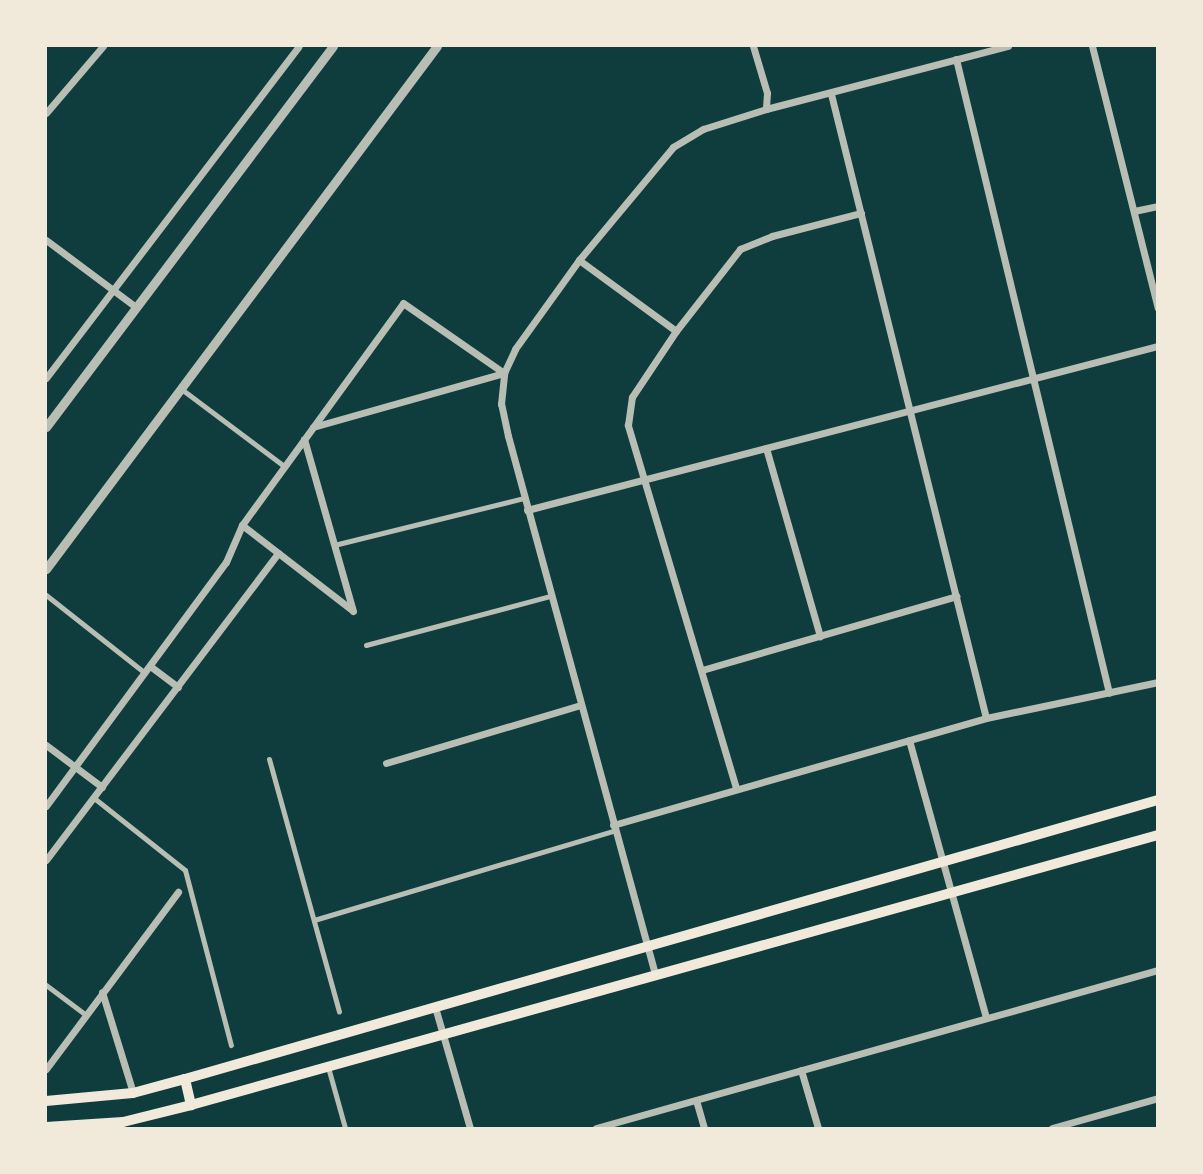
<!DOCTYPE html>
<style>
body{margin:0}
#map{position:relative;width:1203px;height:1174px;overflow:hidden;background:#0f3d3e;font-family:"Asap Condensed",sans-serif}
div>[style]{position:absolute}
.pedestrian>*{height:5px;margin:-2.5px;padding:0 2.5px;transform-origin:2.5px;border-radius:2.5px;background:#b8beb3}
.minor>*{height:7px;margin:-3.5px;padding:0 3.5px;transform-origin:3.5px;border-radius:3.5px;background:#b8beb3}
.tertiary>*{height:9px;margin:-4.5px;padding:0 4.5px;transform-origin:4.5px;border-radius:4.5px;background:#b8beb3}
.secondary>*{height:10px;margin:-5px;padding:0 5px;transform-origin:5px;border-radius:5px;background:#f1e9da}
span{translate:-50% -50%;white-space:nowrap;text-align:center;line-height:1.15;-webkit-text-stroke:6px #f1e9da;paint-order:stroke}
.frame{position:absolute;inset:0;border:47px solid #f1e9da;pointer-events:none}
</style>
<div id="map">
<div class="pedestrian">
<div style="left:180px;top:388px;width:130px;rotate:36.9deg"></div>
<div style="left:334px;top:545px;width:196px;rotate:-13.9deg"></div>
<div style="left:46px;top:595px;width:126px;rotate:38.2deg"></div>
<div style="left:366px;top:645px;width:190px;rotate:-14.9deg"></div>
<div style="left:269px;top:759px;width:262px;rotate:74.5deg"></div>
<div style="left:94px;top:798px;width:116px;rotate:38.4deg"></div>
<div style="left:185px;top:870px;width:181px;rotate:75.3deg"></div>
<div style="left:314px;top:920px;width:314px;rotate:-16.6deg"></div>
<div style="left:46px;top:985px;width:50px;rotate:36.9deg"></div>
<div style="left:328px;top:1067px;width:63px;rotate:74.4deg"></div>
</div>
<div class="minor">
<div style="left:753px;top:46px;width:49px;rotate:73.4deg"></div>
<div style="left:767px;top:93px;width:16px;rotate:94deg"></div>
<div style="left:1092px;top:46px;width:270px;rotate:75.9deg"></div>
<div style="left:956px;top:59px;width:652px;rotate:76.43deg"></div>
<div style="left:831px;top:94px;width:643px;rotate:76.05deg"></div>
<div style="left:46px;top:113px;width:88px;rotate:-49.6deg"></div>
<div style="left:1134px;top:211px;width:25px;rotate:-12deg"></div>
<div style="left:46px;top:240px;width:112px;rotate:36.7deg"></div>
<div style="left:579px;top:260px;width:120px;rotate:36.2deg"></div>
<div style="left:46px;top:378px;width:417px;rotate:-52.7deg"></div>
<div style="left:313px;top:427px;width:198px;rotate:-15.8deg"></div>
<div style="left:304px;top:439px;width:179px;rotate:74.1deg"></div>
<div style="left:766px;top:448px;width:196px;rotate:74deg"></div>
<div style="left:527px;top:510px;width:652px;rotate:-14.57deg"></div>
<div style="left:242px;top:525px;width:139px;rotate:37.7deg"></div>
<div style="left:150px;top:666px;width:35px;rotate:37deg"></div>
<div style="left:702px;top:670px;width:265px;rotate:-16.2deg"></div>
<div style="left:909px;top:740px;width:288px;rotate:74.5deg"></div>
<div style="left:46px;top:745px;width:70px;rotate:36.9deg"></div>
<div style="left:386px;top:763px;width:203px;rotate:-16.6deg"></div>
<div style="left:736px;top:788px;width:379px;rotate:-106.6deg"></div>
<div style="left:628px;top:425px;width:28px;rotate:-82deg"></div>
<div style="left:632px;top:397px;width:79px;rotate:-56.3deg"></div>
<div style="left:676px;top:331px;width:104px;rotate:-52deg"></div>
<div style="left:740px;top:249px;width:35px;rotate:-22deg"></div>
<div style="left:772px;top:236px;width:92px;rotate:-14.5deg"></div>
<div style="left:46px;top:806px;width:303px;rotate:-53.6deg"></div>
<div style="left:226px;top:562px;width:40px;rotate:-66.6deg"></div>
<div style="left:242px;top:525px;width:274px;rotate:-54deg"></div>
<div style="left:403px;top:303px;width:123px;rotate:34.7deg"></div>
<div style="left:613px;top:825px;width:388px;rotate:-16deg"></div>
<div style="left:986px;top:718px;width:176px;rotate:-11.8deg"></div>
<div style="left:46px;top:860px;width:385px;rotate:-52.9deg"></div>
<div style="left:655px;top:974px;width:558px;rotate:-105.28deg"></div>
<div style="left:508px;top:436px;width:33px;rotate:-102deg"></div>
<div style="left:501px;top:404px;width:31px;rotate:-84deg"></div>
<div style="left:504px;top:373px;width:26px;rotate:-65deg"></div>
<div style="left:515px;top:349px;width:110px;rotate:-54.3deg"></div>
<div style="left:579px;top:260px;width:147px;rotate:-50.2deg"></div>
<div style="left:673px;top:147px;width:35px;rotate:-31deg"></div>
<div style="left:703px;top:129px;width:66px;rotate:-17.6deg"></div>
<div style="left:766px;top:109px;width:250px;rotate:-14.6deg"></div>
<div style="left:102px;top:992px;width:106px;rotate:72.9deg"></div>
<div style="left:435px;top:1007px;width:126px;rotate:73.9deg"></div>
<div style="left:46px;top:1069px;width:221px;rotate:-53.3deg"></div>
<div style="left:801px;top:1070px;width:60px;rotate:73.7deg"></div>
<div style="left:696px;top:1100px;width:29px;rotate:74deg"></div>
<div style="left:596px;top:1128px;width:584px;rotate:-15.7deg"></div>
<div style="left:1052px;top:1128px;width:110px;rotate:-15.8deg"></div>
</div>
<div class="tertiary">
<div style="left:46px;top:427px;width:477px;rotate:-53deg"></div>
<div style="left:46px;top:569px;width:653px;rotate:-53.22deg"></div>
</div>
<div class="secondary">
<div style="left:185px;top:1079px;width:27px;rotate:77deg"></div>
<div style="left:46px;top:1101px;width:87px;rotate:-5.3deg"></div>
<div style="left:133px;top:1093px;width:54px;rotate:-15.1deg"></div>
<div style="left:185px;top:1079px;width:1012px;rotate:-16deg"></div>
<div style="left:46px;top:1127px;width:77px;rotate:-3.7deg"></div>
<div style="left:123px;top:1122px;width:70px;rotate:-14deg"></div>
<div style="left:191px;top:1105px;width:1004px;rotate:-15.6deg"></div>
</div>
<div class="frame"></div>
</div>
